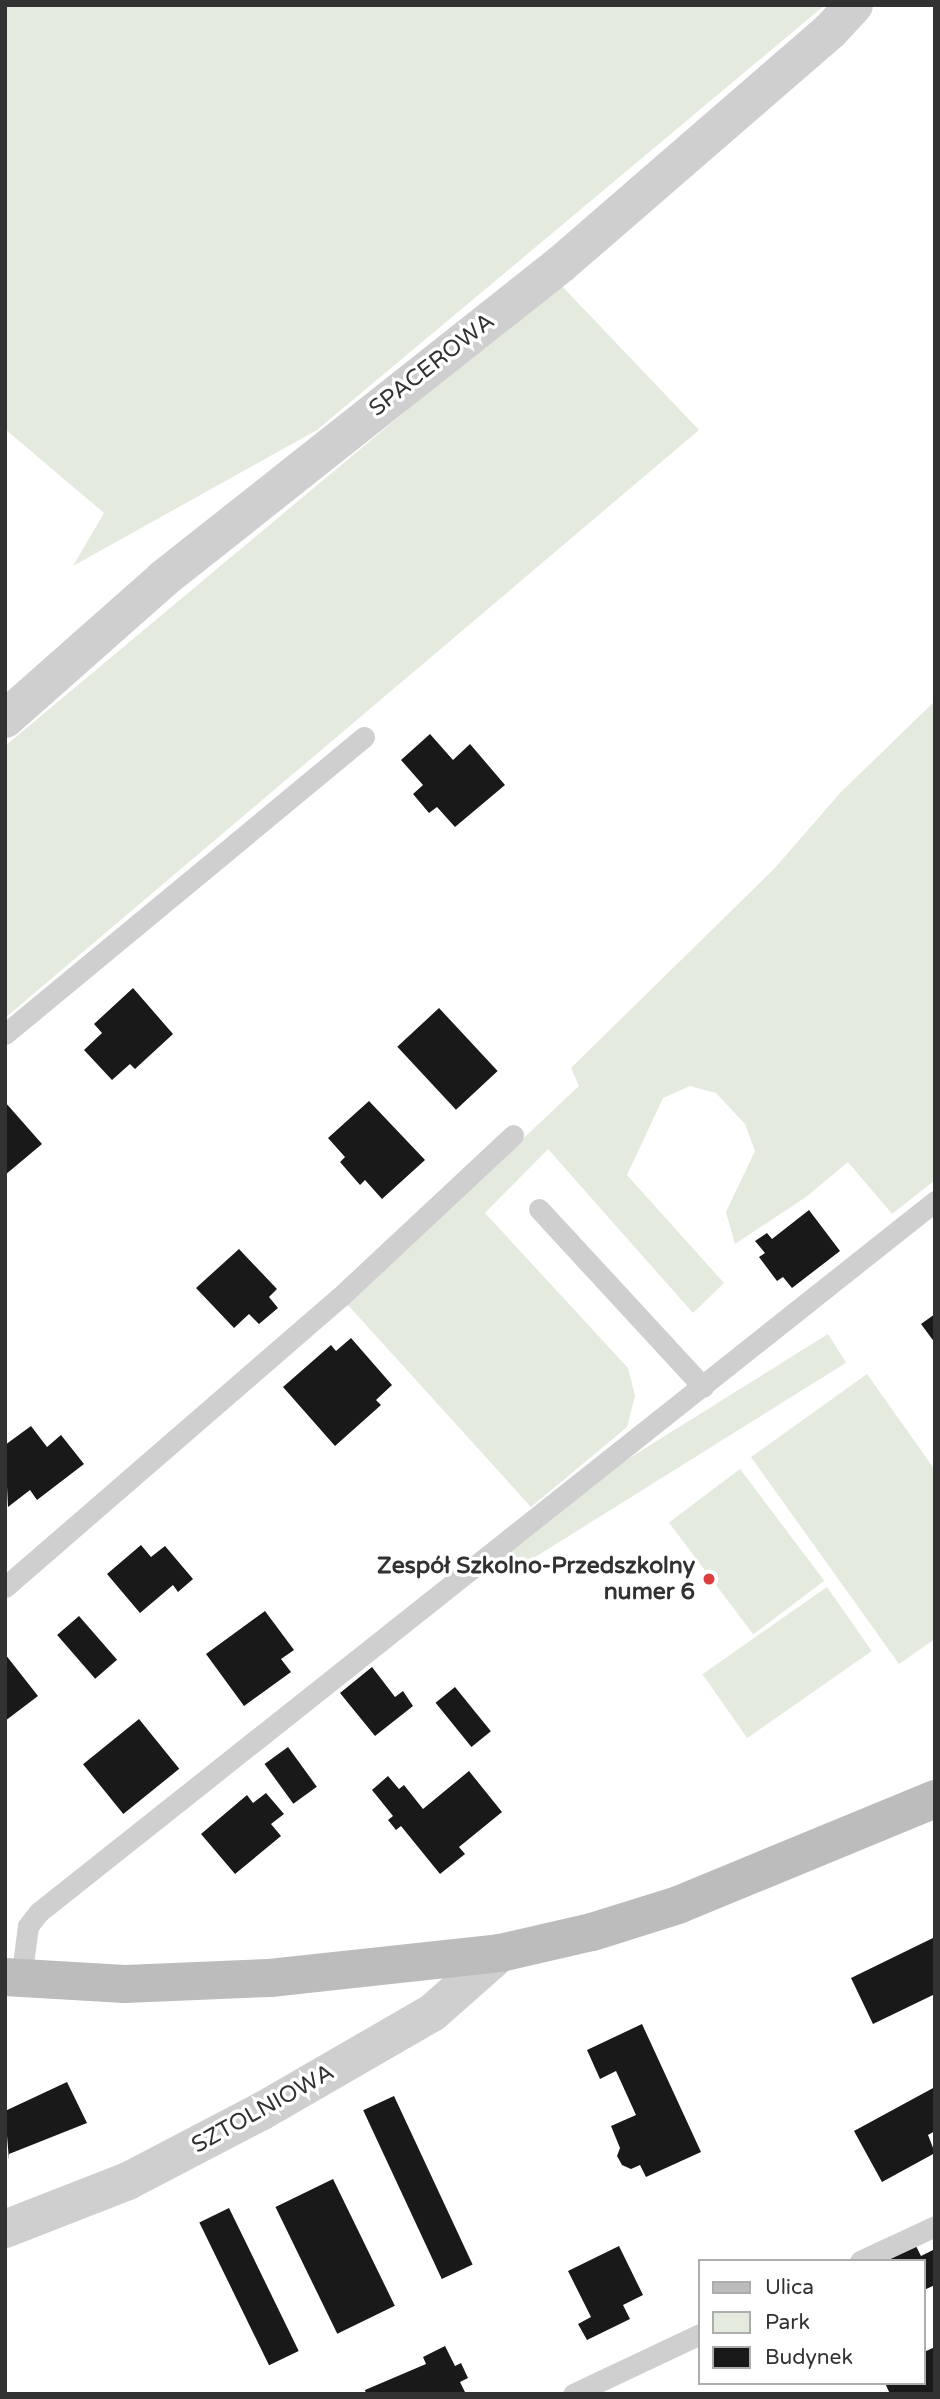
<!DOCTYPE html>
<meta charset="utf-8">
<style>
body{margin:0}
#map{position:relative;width:940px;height:2399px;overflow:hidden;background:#fff;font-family:"Varela Round",sans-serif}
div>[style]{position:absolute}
.green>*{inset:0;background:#e4eade;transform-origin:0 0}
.building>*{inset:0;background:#191919;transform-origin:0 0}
.lane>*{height:21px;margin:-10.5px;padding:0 10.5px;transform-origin:10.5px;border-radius:10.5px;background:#cfcfcf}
.street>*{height:38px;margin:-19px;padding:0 19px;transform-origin:19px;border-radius:19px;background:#cfcfcf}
.secondary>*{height:38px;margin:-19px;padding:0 19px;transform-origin:19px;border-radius:19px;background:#bcbcbc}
.dots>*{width:19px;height:19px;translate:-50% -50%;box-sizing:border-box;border:4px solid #fff;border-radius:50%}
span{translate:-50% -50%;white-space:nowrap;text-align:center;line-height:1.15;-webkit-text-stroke:7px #fff;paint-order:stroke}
.street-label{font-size:23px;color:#323232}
.poi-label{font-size:23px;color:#323232;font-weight:700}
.right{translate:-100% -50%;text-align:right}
.frame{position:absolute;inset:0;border:7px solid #323232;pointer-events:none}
.legend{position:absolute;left:698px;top:2259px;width:228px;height:126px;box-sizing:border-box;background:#fff;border:2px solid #adadad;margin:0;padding:9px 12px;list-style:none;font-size:21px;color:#323232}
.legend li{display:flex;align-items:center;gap:14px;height:35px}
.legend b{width:35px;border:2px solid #adadad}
</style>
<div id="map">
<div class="green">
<div style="clip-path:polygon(5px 5px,825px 5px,317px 430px,73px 566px,104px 513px,5px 429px)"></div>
<div style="clip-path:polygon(559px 283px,699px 430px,5px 1018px,5px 746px)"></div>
<div style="clip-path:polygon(935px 701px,935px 1180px,892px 1214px,848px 1162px,806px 1197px,735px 1244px,726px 1212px,755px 1151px,745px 1124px,716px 1093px,690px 1086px,663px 1098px,627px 1175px,724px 1283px,693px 1313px,548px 1149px,485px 1213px,628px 1368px,635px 1396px,627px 1427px,531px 1507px,347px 1304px,579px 1086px,571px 1068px,774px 869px,841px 792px)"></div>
<div style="left:828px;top:1334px;width:34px;height:392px;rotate:58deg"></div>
<div style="clip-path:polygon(867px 1374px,935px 1470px,935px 1639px,899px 1664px,751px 1457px)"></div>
<div style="left:740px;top:1469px;width:140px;height:89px;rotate:53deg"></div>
<div style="left:827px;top:1587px;width:78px;height:152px;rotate:55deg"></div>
</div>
<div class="building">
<div style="clip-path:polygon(430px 734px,453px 760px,470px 744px,505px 785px,455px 827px,437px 807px,429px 813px,413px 794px,423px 785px,401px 760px)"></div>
<div style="clip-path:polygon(133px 988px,173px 1034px,135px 1069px,130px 1064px,112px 1080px,84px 1050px,102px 1033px,94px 1024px)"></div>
<div style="left:439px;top:1008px;width:86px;height:57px;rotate:47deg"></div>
<div style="clip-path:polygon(369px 1101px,425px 1160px,382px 1199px,365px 1180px,360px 1185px,340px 1162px,345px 1157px,328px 1138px)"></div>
<div style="clip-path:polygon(5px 1102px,42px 1144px,5px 1175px)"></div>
<div style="clip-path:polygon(809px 1210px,840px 1251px,792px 1288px,783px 1277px,777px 1281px,759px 1257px,765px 1253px,755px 1241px,767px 1233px,772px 1239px)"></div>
<div style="clip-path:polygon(239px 1249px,277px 1289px,269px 1297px,278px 1308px,259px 1324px,249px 1314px,234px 1328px,196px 1288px)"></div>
<div style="clip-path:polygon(935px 1314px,935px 1343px,921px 1324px)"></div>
<div style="clip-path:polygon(351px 1338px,392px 1385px,376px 1400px,381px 1405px,335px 1446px,283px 1387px,331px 1345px,336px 1351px)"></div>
<div style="clip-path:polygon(31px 1426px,47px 1447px,61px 1435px,84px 1464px,37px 1500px,30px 1490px,8px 1507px,5px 1445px)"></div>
<div style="clip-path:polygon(141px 1545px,151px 1557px,165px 1546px,193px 1579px,178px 1592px,173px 1585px,140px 1613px,107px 1574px)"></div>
<div style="clip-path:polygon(265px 1611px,294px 1650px,281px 1659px,291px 1672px,244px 1706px,206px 1654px)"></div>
<div style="left:79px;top:1616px;width:58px;height:29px;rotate:49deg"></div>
<div style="clip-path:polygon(5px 1654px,38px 1696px,5px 1721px)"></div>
<div style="clip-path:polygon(372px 1667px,395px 1697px,403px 1691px,413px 1706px,375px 1736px,340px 1693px)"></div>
<div style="left:455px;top:1687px;width:57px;height:25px;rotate:51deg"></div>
<div style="left:139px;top:1719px;width:64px;height:72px;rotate:51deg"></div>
<div style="left:288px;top:1747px;width:49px;height:29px;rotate:54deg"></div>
<div style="clip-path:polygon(469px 1771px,502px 1812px,459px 1847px,465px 1854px,440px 1874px,401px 1826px,396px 1830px,388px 1820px,393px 1816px,372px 1790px,388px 1776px,399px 1789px,404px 1785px,423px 1809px)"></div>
<div style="clip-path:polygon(266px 1793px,284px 1814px,271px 1824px,281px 1836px,235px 1874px,201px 1834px,247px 1795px,253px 1803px)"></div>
<div style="clip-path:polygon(935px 1937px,935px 1994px,873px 2024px,851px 1978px)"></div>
<div style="clip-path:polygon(642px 2024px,701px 2152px,646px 2177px,640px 2165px,631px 2169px,622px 2165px,617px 2156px,620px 2148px,611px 2126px,636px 2115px,616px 2071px,600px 2079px,587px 2050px)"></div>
<div style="clip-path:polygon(67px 2082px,87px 2123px,9px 2154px,9px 2160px,5px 2111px)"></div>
<div style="clip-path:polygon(935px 2087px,935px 2131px,928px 2135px,935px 2153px,882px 2182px,854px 2131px)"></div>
<div style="left:394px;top:2096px;width:186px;height:34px;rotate:65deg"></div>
<div style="left:333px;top:2179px;width:141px;height:64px;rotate:64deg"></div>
<div style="left:229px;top:2208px;width:159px;height:33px;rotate:64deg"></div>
<div style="clip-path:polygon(915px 2244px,921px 2256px,935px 2249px,935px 2285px,924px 2290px,924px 2261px,882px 2261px)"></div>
<div style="clip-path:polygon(619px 2246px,643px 2295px,623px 2305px,630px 2319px,587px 2340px,578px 2324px,591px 2317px,568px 2271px)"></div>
<div style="clip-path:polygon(445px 2346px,455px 2366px,461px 2363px,468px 2378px,460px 2382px,466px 2394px,366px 2394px,365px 2390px,426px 2364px,423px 2357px)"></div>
<div style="clip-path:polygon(935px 2347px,935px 2394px,890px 2394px,885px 2383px,924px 2383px,924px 2352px)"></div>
</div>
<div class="lane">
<div style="left:5px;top:1034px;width:466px;rotate:-39.6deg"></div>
<div style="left:539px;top:1209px;width:242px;rotate:47.3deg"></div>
<div style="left:5px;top:1587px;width:443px;rotate:-40.9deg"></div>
<div style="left:340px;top:1297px;width:237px;rotate:-43.1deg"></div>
<div style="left:21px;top:1979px;width:53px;rotate:-82.5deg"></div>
<div style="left:28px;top:1926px;width:18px;rotate:-52deg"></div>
<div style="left:39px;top:1912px;width:1144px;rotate:-38.43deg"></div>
<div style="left:860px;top:2261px;width:83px;rotate:-25deg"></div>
<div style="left:573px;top:2394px;width:140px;rotate:-25.3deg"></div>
</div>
<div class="street">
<div style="left:5px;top:719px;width:211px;rotate:-41.5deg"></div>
<div style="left:163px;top:579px;width:508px;rotate:-38.36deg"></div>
<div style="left:561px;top:264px;width:356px;rotate:-40.9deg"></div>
<div style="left:830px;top:31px;width:35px;rotate:-47deg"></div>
<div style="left:5px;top:2229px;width:132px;rotate:-21.3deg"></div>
<div style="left:128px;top:2181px;width:151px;rotate:-27.6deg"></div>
<div style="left:262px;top:2111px;width:196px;rotate:-30deg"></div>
<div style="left:432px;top:2013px;width:91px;rotate:-41.4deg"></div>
</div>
<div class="secondary">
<div style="left:5px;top:1977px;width:120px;rotate:3.3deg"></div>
<div style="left:125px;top:1984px;width:145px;rotate:-2.4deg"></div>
<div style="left:270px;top:1978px;width:231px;rotate:-6.2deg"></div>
<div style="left:500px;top:1953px;width:94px;rotate:-12.9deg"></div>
<div style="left:592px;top:1932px;width:90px;rotate:-17.4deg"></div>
<div style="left:678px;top:1905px;width:278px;rotate:-22.4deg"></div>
</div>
<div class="dots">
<div style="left:709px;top:1579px;background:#dd3f40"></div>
</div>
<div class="street-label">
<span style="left:432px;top:365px;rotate:-38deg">SPACEROWA</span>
<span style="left:263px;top:2109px;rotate:-29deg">SZTOLNIOWA</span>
</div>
<div class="poi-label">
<span class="right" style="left:695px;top:1579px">Zespół Szkolno-Przedszkolny<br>numer 6</span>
</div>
<div class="frame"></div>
<ul class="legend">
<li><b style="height:9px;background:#bcbcbc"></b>Ulica</li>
<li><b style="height:19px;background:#e4eade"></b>Park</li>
<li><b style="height:19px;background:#191919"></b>Budynek</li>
</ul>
</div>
